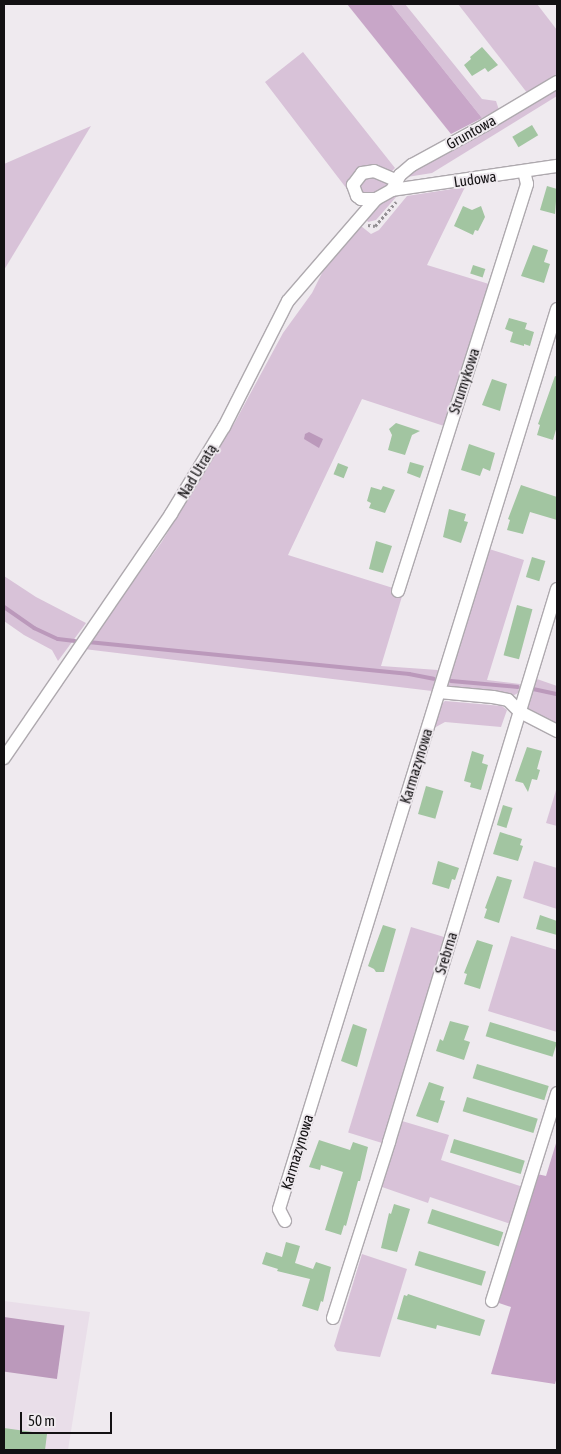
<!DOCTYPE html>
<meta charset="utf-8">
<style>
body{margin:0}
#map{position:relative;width:561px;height:1454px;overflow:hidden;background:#efeaef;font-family:"Asap Condensed",sans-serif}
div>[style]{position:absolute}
.built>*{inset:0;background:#e9dee9}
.green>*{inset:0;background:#d8c2d8;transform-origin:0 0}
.forest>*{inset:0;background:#c8a6c8}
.water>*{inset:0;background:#b9b;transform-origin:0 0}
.stream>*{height:4px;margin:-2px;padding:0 2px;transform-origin:2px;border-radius:2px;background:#b9b}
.building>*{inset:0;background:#a2c5a1;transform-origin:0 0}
.path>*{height:2.5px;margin-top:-1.25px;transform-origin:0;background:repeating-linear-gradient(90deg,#949094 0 2.5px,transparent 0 5px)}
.roads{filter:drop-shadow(1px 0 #aea9ae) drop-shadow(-1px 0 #aea9ae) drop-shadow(0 1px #aea9ae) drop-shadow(0 -1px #aea9ae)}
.minor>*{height:12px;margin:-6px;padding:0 6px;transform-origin:6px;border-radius:6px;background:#fff}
span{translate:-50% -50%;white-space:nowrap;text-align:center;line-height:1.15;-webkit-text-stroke:4px #efeaef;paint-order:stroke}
.street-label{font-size:15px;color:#131113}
.frame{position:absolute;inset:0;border:5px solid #131113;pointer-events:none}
.scale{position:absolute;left:20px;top:1412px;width:92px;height:22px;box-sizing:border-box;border:2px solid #131113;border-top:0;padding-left:6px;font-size:15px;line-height:18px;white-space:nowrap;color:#131113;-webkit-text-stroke:4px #efeaef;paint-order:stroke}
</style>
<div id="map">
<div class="built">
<div style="clip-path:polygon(4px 1301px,90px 1312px,68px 1450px,4px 1450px)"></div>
</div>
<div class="green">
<div style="clip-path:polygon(391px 4px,405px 4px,482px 99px,496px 101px,499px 110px,482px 118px)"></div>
<div style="clip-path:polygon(458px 4px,537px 4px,557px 30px,557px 78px,528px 94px)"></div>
<div style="clip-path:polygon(303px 52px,395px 168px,390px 173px,378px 167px,350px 193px,265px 82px)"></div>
<div style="clip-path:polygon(557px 88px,557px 96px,432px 173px,407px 177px,416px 169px)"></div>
<div style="clip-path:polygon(91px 126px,4px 270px,4px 164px)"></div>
<div style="clip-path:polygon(367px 175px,377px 176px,389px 184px,372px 194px,359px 193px,359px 181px)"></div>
<div style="clip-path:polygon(465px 187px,427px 265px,489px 284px,444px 426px,362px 399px,288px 555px,393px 588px,403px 593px,381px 666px,438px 670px,432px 691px,84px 649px,161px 543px,235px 422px,283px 333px,312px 293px,328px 261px,351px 233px,361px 226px,371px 234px,379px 230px,407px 196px)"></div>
<div style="clip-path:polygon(397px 196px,376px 220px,368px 222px,366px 219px,382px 202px)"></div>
<div style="clip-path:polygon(489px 549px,524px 560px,487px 680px,520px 684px,518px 693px,509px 698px,450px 689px,448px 685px)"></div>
<div style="clip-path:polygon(4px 576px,36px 597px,86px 623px,58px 661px,52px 650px,24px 635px,4px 621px)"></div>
<div style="clip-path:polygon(537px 679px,557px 686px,557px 725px,532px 713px,526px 706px,533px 685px)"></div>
<div style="clip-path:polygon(445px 701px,502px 706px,507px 710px,501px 727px,445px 722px,434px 728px,440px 705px)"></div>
<div style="clip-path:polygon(557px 787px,557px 826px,546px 823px)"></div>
<div style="clip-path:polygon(534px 861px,557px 868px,557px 909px,523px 898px)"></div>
<div style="left:411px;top:927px;width:38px;height:215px;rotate:17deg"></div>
<div style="clip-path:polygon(511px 936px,557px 950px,557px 1032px,488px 1011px)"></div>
<div style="clip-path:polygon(402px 1121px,449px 1135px,441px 1160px,523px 1187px,511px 1224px,430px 1197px,428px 1203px,382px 1187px)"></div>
<div style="clip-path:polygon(362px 1254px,407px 1269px,380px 1357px,337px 1351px,334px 1346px)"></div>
</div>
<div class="forest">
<div style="clip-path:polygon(347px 4px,391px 4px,482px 118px,451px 134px)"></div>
<div style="clip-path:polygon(557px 1140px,557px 1377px,555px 1384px,491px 1374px,511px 1307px,496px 1302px,537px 1174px,546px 1176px)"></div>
</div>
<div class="water">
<div style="clip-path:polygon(309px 432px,323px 439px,319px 448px,304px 439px,305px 434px)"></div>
<div style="left:4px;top:1317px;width:61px;height:54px;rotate:8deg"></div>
</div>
<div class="stream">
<div style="left:4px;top:607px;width:37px;rotate:35deg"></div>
<div style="left:34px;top:628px;width:26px;rotate:25deg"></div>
<div style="left:58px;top:639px;width:17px;rotate:7deg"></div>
<div style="left:88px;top:642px;width:323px;rotate:5.7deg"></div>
<div style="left:409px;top:674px;width:25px;rotate:11deg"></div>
<div style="left:451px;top:681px;width:67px;rotate:5.1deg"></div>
<div style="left:533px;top:689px;width:25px;rotate:12deg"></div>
</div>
<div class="building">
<div style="clip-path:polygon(482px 47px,498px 65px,488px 72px,485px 68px,472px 76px,464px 65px,471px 59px,470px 57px)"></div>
<div style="left:532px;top:125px;width:12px;height:23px;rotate:59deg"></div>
<div style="clip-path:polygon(547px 186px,557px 189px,555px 214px,540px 210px)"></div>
<div style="clip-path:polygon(463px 206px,472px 210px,481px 206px,485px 217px,478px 231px,475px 230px,473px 235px,454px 226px)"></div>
<div style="clip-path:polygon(533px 245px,548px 250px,544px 262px,550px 264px,544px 283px,521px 276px)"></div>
<div style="left:473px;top:265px;width:13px;height:9px;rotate:18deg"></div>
<div style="clip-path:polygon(509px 318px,527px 323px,525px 329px,534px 332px,530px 346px,524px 344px,524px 346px,510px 342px,513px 332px,505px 329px)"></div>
<div style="clip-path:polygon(555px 376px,557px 377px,557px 426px,553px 440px,537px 435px,540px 425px,538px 424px)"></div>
<div style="clip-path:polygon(492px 379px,507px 384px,500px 411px,482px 405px)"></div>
<div style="clip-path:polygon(396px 423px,420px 431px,412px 435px,405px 455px,388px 450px,392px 435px,389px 429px)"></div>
<div style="clip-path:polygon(469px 444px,495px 453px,490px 471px,483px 468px,480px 476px,461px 470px)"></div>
<div style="clip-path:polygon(410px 462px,424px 466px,420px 478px,407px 473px)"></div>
<div style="left:338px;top:463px;width:11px;height:12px;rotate:22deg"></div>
<div style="clip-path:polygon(521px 485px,557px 497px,557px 520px,530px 512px,523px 534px,507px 530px,510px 520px,508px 519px)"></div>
<div style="clip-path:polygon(383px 486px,395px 490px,385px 513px,369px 508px,371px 503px,367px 501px,371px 487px,381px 490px)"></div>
<div style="clip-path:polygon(449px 509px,466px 514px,464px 521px,468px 522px,461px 543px,443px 537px)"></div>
<div style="clip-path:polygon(376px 541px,392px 546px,383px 573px,369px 569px)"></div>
<div style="left:532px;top:557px;width:14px;height:21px;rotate:17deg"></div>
<div style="left:517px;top:605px;width:16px;height:52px;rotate:15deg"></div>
<div style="clip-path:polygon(527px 747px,542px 751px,537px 769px,540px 770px,537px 780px,532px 779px,528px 792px,523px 783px,515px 781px)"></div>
<div style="clip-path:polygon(472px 751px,484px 755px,482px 763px,488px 765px,481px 790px,470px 787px,471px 783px,464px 781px)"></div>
<div style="left:426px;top:786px;width:18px;height:29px;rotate:16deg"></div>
<div style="left:503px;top:805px;width:10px;height:21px;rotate:17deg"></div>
<div style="clip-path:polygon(500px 832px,522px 839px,520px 845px,523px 846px,518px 861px,493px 854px)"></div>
<div style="clip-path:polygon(438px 861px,459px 868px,455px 880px,452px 879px,449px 889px,432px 884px)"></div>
<div style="clip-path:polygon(497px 876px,512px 880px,499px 923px,484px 918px,487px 909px,485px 908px)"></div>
<div style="clip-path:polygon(540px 915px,557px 921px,557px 935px,536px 929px)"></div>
<div style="clip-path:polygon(383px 925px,396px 929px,384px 972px,376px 972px,374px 969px,368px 966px)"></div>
<div style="clip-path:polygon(477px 940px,493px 945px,480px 989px,464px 984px,467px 974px,464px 973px)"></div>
<div style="clip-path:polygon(450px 1021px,469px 1026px,464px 1040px,470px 1042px,464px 1060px,436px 1051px,440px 1039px,443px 1041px)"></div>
<div style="left:490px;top:1022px;width:70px;height:15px;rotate:17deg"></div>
<div style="clip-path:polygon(353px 1024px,367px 1029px,357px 1067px,341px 1061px)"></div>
<div style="left:477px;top:1064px;width:75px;height:15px;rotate:17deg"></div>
<div style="clip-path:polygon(429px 1082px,444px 1087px,440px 1100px,445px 1101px,438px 1123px,416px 1116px)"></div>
<div style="left:467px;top:1097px;width:74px;height:15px;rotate:17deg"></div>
<div style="left:454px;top:1139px;width:74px;height:14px;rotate:17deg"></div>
<div style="clip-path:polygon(319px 1140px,350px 1150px,353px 1142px,368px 1147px,360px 1181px,358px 1181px,346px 1226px,344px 1225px,341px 1235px,325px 1230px,343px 1172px,321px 1165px,320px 1170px,309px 1167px)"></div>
<div style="clip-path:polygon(394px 1204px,410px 1209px,397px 1252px,381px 1248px,389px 1213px,391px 1214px)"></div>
<div style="left:432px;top:1209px;width:75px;height:15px;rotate:18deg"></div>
<div style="clip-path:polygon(286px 1242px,300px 1246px,295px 1263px,313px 1269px,316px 1262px,331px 1267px,323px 1302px,321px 1301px,318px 1311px,302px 1306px,310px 1279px,277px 1271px,278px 1269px,262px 1264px,266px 1252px,282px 1257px)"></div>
<div style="left:419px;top:1251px;width:70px;height:15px;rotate:17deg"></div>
<div style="clip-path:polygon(408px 1294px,485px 1320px,480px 1336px,437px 1325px,436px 1329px,397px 1319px,404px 1295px,407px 1296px)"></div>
<div style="clip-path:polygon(4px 1428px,47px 1434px,45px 1450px,4px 1450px)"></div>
</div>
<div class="path">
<div style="left:368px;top:225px;width:7px;rotate:8deg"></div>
<div style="left:375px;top:226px;width:32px;rotate:-49deg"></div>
</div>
<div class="roads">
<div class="minor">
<div style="left:392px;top:190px;width:17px;rotate:-62deg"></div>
<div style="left:400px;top:175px;width:16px;rotate:-40deg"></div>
<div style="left:412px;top:165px;width:83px;rotate:-28.7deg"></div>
<div style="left:485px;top:125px;width:84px;rotate:-30.8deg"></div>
<div style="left:376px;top:199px;width:15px;rotate:180deg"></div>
<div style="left:361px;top:199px;width:5px;rotate:-143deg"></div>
<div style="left:357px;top:196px;width:12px;rotate:-110deg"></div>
<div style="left:353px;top:185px;width:15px;rotate:-53deg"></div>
<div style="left:362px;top:173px;width:12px;rotate:-9deg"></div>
<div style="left:374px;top:171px;width:25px;rotate:23deg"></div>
<div style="left:398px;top:591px;width:427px;rotate:-72.4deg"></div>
<div style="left:527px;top:184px;width:13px;rotate:-103deg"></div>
<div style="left:439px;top:692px;width:54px;rotate:5.3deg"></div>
<div style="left:493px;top:697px;width:15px;rotate:11deg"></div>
<div style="left:508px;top:700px;width:17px;rotate:45deg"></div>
<div style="left:520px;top:712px;width:42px;rotate:27.2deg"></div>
<div style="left:4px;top:758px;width:296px;rotate:-55.6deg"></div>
<div style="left:171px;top:514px;width:102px;rotate:-58.7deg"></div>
<div style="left:224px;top:427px;width:141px;rotate:-63.1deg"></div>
<div style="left:288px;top:301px;width:135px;rotate:-49.2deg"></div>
<div style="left:376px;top:199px;width:18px;rotate:-29deg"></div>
<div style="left:392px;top:190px;width:167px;rotate:-8.3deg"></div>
<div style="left:285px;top:1221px;width:13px;rotate:-117deg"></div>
<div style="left:279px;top:1209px;width:942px;rotate:-72.83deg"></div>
<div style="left:492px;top:1301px;width:218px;rotate:-72.6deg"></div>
<div style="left:333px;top:1318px;width:185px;rotate:-72.3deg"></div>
<div style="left:389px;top:1142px;width:578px;rotate:-73.1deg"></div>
</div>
</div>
<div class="street-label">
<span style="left:471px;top:132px;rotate:-29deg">Gruntowa</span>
<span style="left:475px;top:179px;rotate:-8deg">Ludowa</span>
<span style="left:464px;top:381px;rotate:-72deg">Strumykowa</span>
<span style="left:197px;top:471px;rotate:-59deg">Nad Utratą</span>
<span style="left:416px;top:766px;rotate:-73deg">Karmazynowa</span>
<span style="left:446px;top:953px;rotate:-73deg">Srebrna</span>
<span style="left:297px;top:1152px;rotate:-73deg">Karmazynowa</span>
</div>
<div class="frame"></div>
<div class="scale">50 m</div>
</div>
